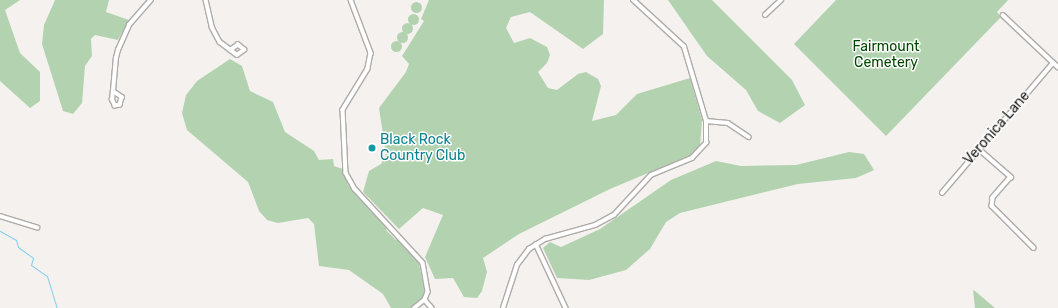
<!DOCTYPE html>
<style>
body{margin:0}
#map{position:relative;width:1058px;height:308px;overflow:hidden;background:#f5f1ef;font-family:Rubik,sans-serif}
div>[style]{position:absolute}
.green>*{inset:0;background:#b3d3b0}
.round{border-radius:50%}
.stream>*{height:1px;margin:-0.5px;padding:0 0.5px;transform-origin:0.5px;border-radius:0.5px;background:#85cfec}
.roads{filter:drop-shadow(1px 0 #afaba9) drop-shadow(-1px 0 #afaba9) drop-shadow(0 1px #afaba9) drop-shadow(0 -1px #afaba9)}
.street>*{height:3.5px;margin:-1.75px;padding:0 1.75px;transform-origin:1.75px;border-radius:1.75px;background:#fff}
.dots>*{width:11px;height:11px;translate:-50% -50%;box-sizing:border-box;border:2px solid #fff;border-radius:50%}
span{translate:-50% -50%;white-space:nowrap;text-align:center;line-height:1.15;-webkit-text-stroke:3px #fff;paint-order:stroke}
.park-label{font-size:14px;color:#004501}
.street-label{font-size:14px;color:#181716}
.culture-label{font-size:14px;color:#0d838f}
.left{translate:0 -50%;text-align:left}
</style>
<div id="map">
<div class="green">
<div style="clip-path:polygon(0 0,20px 0,5px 10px,20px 53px,40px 72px,40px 101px,30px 108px,0 81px)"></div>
<div style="clip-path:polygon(55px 0,109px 0,106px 12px,129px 20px,118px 40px,95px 35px,91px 39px,92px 56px,85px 66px,82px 103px,73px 114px,63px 111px,42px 44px,44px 25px)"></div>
<div style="clip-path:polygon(429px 0,604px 0,603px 34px,583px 49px,530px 12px,511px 17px,506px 28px,514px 43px,530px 38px,547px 47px,550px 55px,547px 63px,538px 72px,548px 88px,557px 90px,578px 74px,586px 72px,598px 79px,601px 86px,592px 121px,616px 115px,637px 94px,690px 78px,702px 120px,700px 147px,691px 155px,610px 189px,519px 234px,483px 258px,487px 272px,482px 291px,477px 298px,464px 297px,453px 278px,435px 279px,425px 257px,443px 215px,423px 208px,399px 229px,363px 192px,369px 171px,381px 164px,386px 154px,379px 108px,406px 72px,409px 64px,402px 56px,424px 21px,421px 19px)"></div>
<div style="clip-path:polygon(668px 0,712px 0,792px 80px,805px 105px,780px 123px,758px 111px,746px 90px,707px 56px)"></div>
<div style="clip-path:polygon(836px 0,1008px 0,997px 12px,1001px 17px,886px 136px,794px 44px)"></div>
<div class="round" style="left:410.5px;top:1.5px;width:11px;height:11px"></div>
<div class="round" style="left:407.5px;top:13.5px;width:11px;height:11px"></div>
<div class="round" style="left:401.5px;top:22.5px;width:11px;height:11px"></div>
<div class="round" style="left:396.5px;top:31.5px;width:11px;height:11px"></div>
<div class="round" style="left:390.5px;top:40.5px;width:11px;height:11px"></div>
<div style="clip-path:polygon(230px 59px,242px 66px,250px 91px,273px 102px,285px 132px,314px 151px,319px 160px,333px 159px,334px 166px,343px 169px,348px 185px,388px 227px,386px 230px,396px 240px,399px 237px,418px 259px,425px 293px,420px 302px,411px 308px,391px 308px,383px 294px,349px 270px,319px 266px,314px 224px,308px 218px,278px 223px,267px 220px,259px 211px,248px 182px,187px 130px,182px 113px,186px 95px,197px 81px)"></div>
<div style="clip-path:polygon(849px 152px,864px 154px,874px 170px,856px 178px,798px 184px,680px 213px,666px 222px,650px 249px,626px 270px,589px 280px,557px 278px,543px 248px,550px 242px,561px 247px,600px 229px,671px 180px,716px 161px,741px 166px,796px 165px)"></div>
<div style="clip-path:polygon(973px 290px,975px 291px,995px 308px,975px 308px)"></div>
</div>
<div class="stream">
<div style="left:0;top:231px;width:18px;rotate:29deg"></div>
<div style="left:16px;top:240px;width:7px;rotate:74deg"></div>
<div style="left:18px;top:247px;width:19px;rotate:36deg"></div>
<div style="left:33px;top:258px;width:7px;rotate:106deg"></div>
<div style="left:31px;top:265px;width:19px;rotate:35deg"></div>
<div style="left:47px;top:276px;width:34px;rotate:73deg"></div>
</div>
<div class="roads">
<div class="street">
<div style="left:206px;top:0;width:28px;rotate:77deg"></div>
<div style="left:212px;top:27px;width:17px;rotate:62deg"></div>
<div style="left:220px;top:42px;width:21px;rotate:37deg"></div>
<div style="left:237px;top:55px;width:9px;rotate:-36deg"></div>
<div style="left:244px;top:50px;width:8px;rotate:-140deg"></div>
<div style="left:238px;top:45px;width:9px;rotate:144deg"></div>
<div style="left:351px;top:0;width:57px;rotate:69.3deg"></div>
<div style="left:371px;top:53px;width:16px;rotate:101deg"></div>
<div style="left:368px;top:69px;width:48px;rotate:121.4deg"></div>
<div style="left:343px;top:110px;width:63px;rotate:87.3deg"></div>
<div style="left:346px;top:173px;width:18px;rotate:61deg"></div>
<div style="left:355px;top:189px;width:100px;rotate:47.4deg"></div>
<div style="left:423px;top:263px;width:29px;rotate:80deg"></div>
<div style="left:428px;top:292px;width:9px;rotate:111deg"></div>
<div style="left:425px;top:300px;width:13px;rotate:141deg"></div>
<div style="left:765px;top:15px;width:22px;rotate:-43deg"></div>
<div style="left:1003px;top:15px;width:76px;rotate:43.4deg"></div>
<div style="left:113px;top:91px;width:11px;rotate:34deg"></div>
<div style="left:122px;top:97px;width:8px;rotate:104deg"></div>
<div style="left:120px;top:105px;width:5px;rotate:169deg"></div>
<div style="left:115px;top:106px;width:7px;rotate:-117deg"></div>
<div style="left:112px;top:100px;width:9px;rotate:-84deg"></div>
<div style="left:113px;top:91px;width:33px;rotate:-85deg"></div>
<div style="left:116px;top:58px;width:8px;rotate:-76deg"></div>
<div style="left:118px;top:50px;width:27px;rotate:-66deg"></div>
<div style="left:129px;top:25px;width:33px;rotate:-49deg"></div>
<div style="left:706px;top:121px;width:22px;rotate:5deg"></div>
<div style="left:728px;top:123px;width:25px;rotate:34deg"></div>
<div style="left:979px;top:149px;width:43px;rotate:41.2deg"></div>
<div style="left:1011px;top:177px;width:28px;rotate:131deg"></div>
<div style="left:993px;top:198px;width:8px;rotate:97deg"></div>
<div style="left:992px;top:206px;width:59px;rotate:45deg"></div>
<div style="left:942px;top:193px;width:171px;rotate:-49.5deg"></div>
<div style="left:0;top:216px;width:39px;rotate:17deg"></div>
<div style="left:536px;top:244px;width:71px;rotate:64.9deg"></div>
<div style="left:425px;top:300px;width:11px;rotate:49deg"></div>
<div style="left:503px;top:308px;width:45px;rotate:-72deg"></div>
<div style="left:517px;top:265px;width:20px;rotate:-53deg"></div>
<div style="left:529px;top:249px;width:19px;rotate:-32deg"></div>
<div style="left:545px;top:239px;width:52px;rotate:-15.6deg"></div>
<div style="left:595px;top:225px;width:21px;rotate:-28deg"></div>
<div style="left:614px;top:215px;width:54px;rotate:-47.2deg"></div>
<div style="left:651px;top:175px;width:44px;rotate:-22.5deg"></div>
<div style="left:692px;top:158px;width:21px;rotate:-47deg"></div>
<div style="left:706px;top:143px;width:22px;rotate:-90deg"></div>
<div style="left:706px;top:121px;width:77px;rotate:-106.6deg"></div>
<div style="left:684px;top:47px;width:69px;rotate:-137.3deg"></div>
</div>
</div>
<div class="dots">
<div style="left:372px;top:148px;background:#0f9aa8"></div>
</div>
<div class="park-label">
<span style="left:886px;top:55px">Fairmount<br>Cemetery</span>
</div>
<div class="street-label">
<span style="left:997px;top:128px;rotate:-49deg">Veronica Lane</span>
</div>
<div class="culture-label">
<span class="left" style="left:380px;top:148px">Black Rock<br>Country Club</span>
</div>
</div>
